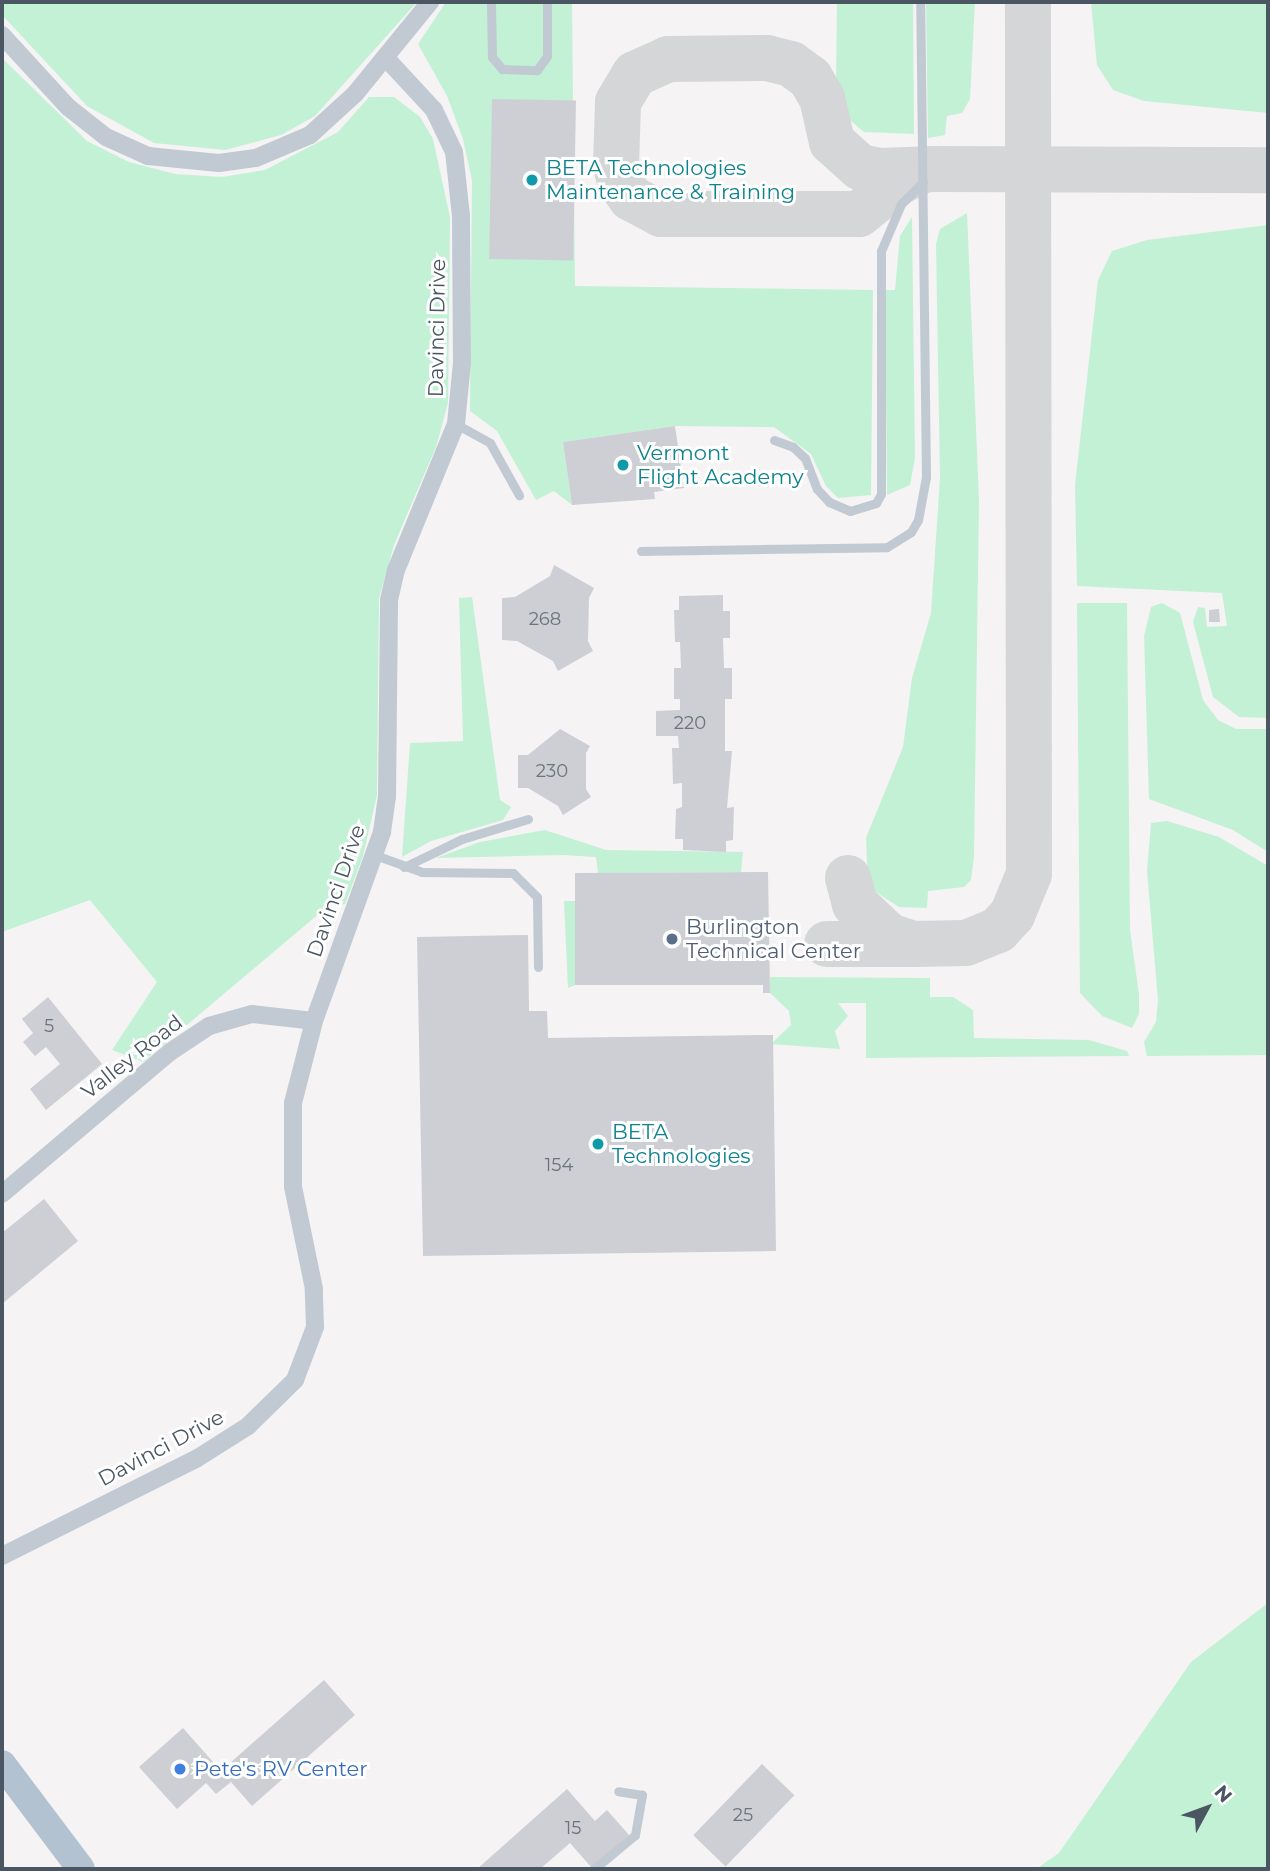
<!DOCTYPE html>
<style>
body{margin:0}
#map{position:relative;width:1270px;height:1871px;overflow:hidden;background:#f5f3f3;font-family:Montserrat,sans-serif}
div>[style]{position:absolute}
.green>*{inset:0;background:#c3f1d5}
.taxiway>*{height:46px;margin:-23px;padding:0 23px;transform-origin:23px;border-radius:23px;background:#d5d6d8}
.building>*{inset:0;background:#cdcfd5;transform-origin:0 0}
.service>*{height:9px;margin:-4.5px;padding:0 4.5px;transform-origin:4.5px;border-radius:4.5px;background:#c1cad2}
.minor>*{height:18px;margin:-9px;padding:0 9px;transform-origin:9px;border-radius:9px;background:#c1cad2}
.primary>*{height:28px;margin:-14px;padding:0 14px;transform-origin:14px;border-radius:14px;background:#b3c2d1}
.dots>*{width:19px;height:19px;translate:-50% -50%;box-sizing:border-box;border:4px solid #fff;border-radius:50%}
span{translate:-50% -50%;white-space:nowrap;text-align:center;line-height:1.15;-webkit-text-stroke:6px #fff;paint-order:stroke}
.number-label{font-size:18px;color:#6b747e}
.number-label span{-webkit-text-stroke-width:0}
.culture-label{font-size:21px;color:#0d838f}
.left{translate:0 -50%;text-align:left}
.street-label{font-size:21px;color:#4a5661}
.service-label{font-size:21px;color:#4e5e75}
.shop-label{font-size:21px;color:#366cbe}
.frame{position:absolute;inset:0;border:4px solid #4a5661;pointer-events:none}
.north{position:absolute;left:1172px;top:1773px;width:70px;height:70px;-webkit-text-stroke:5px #fff;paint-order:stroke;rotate:49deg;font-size:19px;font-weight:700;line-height:28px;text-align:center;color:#4a5661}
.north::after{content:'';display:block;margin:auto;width:24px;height:32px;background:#4a5661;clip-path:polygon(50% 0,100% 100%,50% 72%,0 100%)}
</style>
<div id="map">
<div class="green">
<div style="clip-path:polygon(2px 2px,417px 2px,315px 116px,281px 135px,225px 150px,154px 143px,87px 106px,2px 15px)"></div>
<div style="clip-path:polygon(446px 2px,572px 2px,575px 286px,873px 290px,871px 495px,838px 498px,826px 486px,811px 454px,774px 427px,675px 426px,563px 442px,572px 505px,554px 491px,536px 500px,497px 431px,470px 411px,472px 181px,463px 139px,447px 96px,418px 44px)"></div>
<div style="clip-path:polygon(837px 2px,913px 2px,914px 134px,864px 132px,845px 116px,836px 90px)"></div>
<div style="clip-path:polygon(926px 2px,975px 2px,970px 99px,962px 113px,947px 116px,945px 135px,928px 138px)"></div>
<div style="clip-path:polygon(1091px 2px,1268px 2px,1268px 113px,1144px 101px,1113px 90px,1097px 65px)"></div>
<div style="clip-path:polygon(2px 58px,87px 141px,129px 162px,175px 174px,222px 177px,265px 170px,338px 132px,369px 97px,394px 97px,420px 117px,433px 139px,450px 217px,448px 403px,436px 447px,394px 545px,379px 598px,377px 795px,363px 856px,345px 904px,328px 906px,143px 1062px,112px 1050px,157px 982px,90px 900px,2px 932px)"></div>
<div style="clip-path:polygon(967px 213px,979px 500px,974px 857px,971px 880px,964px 887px,928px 891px,927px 908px,899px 907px,868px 887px,866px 838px,903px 747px,912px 678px,931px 613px,940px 478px,936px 244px,940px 229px)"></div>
<div style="clip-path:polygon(912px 217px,915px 458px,910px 485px,887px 495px,885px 290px,895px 290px,900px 236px)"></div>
<div style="clip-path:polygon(1268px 225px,1268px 718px,1239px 717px,1213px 697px,1193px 622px,1198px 607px,1205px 608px,1207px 627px,1227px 626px,1222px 593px,1077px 586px,1075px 485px,1098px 280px,1112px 251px,1147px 240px)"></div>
<div style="clip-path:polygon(472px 597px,500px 800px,511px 807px,503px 820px,431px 841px,402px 857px,410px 743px,463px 741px,459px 598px)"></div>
<div style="clip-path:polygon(1077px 603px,1127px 603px,1130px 930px,1139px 994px,1139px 1014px,1132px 1028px,1102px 1016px,1080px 993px)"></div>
<div style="clip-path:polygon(1162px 603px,1180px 613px,1203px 700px,1218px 720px,1236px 729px,1268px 729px,1268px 852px,1233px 830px,1149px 799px,1144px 636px,1151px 607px)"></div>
<div style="clip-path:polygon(1167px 821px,1219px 837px,1268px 866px,1268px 1055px,1147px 1056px,1144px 1042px,1156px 1022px,1158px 1000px,1147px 871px,1151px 823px)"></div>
<div style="clip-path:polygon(545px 830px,606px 850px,743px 852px,741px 872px,598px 873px,596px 857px,563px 855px,436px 858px,480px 842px)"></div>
<div style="clip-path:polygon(564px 901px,575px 901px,575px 985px,568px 988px)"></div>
<div style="clip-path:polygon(770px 977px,930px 978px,930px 997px,953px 997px,973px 1010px,974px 1038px,1089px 1040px,1127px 1051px,1129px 1056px,866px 1058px,866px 1003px,838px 1003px,848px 1016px,835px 1031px,840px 1049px,771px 1044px,791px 1025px,789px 1011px,770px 993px)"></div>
<div style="clip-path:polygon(1268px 1603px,1268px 1869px,1036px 1869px,1059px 1853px,1191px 1662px)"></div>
</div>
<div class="taxiway">
<div style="left:923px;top:170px;width:25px;rotate:154deg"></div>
<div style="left:900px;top:181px;width:53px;rotate:141.2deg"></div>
<div style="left:859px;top:214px;width:198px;rotate:180deg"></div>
<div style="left:661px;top:214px;width:34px;rotate:-152deg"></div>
<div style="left:631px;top:198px;width:19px;rotate:-125deg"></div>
<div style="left:620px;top:182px;width:16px;rotate:-104deg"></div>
<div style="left:616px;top:166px;width:64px;rotate:-88.2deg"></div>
<div style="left:618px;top:102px;width:33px;rotate:-59deg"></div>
<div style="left:635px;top:74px;width:36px;rotate:-24deg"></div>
<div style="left:668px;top:59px;width:99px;rotate:-0.6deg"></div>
<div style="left:767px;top:58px;width:25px;rotate:14deg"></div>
<div style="left:791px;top:64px;width:24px;rotate:36deg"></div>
<div style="left:810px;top:78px;width:23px;rotate:59deg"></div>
<div style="left:822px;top:98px;width:45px;rotate:77.2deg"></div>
<div style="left:832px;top:142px;width:38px;rotate:42deg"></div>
<div style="left:860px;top:167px;width:21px;rotate:11deg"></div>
<div style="left:881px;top:171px;width:53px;rotate:-2.2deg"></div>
<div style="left:934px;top:169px;width:334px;rotate:0.2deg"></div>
<div style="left:848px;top:878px;width:27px;rotate:75deg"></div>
<div style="left:855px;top:904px;width:47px;rotate:43.3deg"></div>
<div style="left:889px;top:936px;width:26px;rotate:18deg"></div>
<div style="left:914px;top:944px;width:52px;rotate:-1.1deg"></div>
<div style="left:966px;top:943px;width:35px;rotate:-22deg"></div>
<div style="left:998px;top:930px;width:21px;rotate:-47deg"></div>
<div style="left:1012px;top:915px;width:44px;rotate:-67.5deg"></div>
<div style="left:1029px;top:874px;width:872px;rotate:-90.07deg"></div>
<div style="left:827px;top:944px;width:81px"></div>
</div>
<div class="building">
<div style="left:492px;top:99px;width:84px;height:160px;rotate:1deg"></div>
<div style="clip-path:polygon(675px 426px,684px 488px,654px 492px,655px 499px,572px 505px,563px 442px)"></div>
<div style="clip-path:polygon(554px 565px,594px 588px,589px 598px,588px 641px,593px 651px,558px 671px,553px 661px,517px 641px,502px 640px,502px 598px,515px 597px,550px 576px)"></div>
<div style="clip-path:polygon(723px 595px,723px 611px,730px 611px,730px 638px,723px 638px,724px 668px,732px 668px,732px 699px,725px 699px,725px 751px,732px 751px,727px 808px,734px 807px,733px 840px,726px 841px,726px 852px,683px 850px,683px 839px,675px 839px,676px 809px,682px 807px,682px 783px,673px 784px,672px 748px,679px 748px,678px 736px,656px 736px,656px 711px,680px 710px,680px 699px,674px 699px,674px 668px,681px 668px,680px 642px,675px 642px,674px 610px,679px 610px,679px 596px)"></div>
<div style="clip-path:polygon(1219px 609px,1220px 622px,1209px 622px,1209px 610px)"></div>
<div style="clip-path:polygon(560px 729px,590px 746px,586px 753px,586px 789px,591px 797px,563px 815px,558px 806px,528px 788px,518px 788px,518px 755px,528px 755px)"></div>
<div style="clip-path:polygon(768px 872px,770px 993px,763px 993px,763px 985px,575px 985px,575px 873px)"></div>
<div style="clip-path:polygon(528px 935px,529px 1011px,547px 1011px,548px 1038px,773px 1035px,776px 1251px,423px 1256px,417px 937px)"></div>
<div style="clip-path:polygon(48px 997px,102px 1064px,46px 1110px,30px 1089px,60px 1064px,46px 1047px,35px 1056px,23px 1042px,33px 1033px,22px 1019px)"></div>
<div style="clip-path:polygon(44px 1199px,78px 1241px,2px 1304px,2px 1233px)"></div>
<div style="clip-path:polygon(324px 1680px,355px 1715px,252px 1806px,231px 1782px,216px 1794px,206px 1783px,177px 1809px,139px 1767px,183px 1728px,221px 1771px)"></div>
<div style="left:762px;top:1764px;width:45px;height:99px;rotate:44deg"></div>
<div style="clip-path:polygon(567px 1789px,595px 1821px,607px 1810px,629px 1835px,592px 1868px,570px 1843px,540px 1869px,477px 1869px)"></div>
</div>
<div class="service">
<div style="left:491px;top:2px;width:55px;rotate:89deg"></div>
<div style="left:492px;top:57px;width:16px;rotate:50deg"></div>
<div style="left:502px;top:69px;width:35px;rotate:2deg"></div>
<div style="left:537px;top:70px;width:17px;rotate:-54deg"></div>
<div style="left:547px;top:56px;width:54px;rotate:-90deg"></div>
<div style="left:456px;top:424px;width:39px;rotate:29deg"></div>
<div style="left:490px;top:443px;width:60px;rotate:60.9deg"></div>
<div style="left:774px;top:440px;width:20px;rotate:20deg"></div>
<div style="left:793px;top:447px;width:16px;rotate:43deg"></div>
<div style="left:805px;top:458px;width:33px;rotate:69deg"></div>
<div style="left:817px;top:489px;width:18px;rotate:47deg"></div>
<div style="left:829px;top:502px;width:23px;rotate:23deg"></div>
<div style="left:850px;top:511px;width:27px;rotate:-17deg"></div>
<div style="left:876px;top:503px;width:10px;rotate:-61deg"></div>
<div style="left:881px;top:494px;width:243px;rotate:-90deg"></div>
<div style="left:881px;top:251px;width:51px;rotate:-66.9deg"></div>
<div style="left:901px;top:204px;width:31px;rotate:-45deg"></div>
<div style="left:641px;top:551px;width:246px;rotate:-0.9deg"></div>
<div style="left:887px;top:547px;width:28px;rotate:-32deg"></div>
<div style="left:911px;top:532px;width:14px;rotate:-60deg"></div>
<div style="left:918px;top:520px;width:44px;rotate:-79.5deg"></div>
<div style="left:926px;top:477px;width:475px;rotate:-90.7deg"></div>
<div style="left:375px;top:855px;width:50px;rotate:19.9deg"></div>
<div style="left:422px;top:872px;width:91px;rotate:0.6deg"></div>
<div style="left:513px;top:873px;width:34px;rotate:45deg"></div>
<div style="left:537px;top:897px;width:70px;rotate:89.2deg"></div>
<div style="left:404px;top:867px;width:64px;rotate:-25.8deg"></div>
<div style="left:462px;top:839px;width:69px;rotate:-16.9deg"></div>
<div style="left:594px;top:1869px;width:53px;rotate:-39.7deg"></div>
<div style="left:635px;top:1835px;width:41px;rotate:-80.1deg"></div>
<div style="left:642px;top:1795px;width:24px;rotate:-171deg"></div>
</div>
<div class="minor">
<div style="left:2px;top:35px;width:98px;rotate:47.5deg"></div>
<div style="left:68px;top:107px;width:48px;rotate:38.3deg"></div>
<div style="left:106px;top:137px;width:46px;rotate:24.3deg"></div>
<div style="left:148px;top:156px;width:71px;rotate:5.6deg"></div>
<div style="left:219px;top:163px;width:37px;rotate:-8deg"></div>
<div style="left:256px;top:158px;width:59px;rotate:-23.1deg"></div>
<div style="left:310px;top:135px;width:61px;rotate:-42.3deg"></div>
<div style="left:355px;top:94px;width:119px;rotate:-50.8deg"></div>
<div style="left:2px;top:1194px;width:220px;rotate:-40.2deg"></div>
<div style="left:170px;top:1052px;width:47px;rotate:-33.7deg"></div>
<div style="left:209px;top:1026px;width:45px;rotate:-15.6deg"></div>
<div style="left:252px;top:1014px;width:62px;rotate:6.4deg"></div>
<div style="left:2px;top:1556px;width:217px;rotate:-26.6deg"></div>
<div style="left:196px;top:1459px;width:62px;rotate:-32.4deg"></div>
<div style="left:248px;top:1426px;width:66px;rotate:-44.4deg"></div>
<div style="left:295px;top:1380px;width:57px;rotate:-69.3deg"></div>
<div style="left:315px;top:1327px;width:38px;rotate:-92deg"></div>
<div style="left:314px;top:1289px;width:104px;rotate:-101.6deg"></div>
<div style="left:293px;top:1187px;width:84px;rotate:-90deg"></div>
<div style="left:293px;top:1103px;width:85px;rotate:-75.6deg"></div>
<div style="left:314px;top:1021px;width:201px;rotate:-70.2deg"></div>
<div style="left:382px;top:832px;width:35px;rotate:-82deg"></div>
<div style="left:387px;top:797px;width:197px;rotate:-89.4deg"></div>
<div style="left:389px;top:600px;width:31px;rotate:-77deg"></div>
<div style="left:396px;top:570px;width:158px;rotate:-67.7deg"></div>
<div style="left:456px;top:424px;width:61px;rotate:-84.4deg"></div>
<div style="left:462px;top:363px;width:147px;rotate:-90.4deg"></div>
<div style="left:461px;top:216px;width:64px;rotate:-96.2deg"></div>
<div style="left:454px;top:152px;width:47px;rotate:-115.5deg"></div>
<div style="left:434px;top:110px;width:72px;rotate:-132.8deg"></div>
</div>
<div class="primary">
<div style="left:2px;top:1764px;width:131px;rotate:53deg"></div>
</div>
<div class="dots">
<div style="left:532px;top:180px;background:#0f9aa8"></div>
<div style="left:623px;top:465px;background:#0f9aa8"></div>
<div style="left:672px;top:939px;background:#5c6f8a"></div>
<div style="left:598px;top:1144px;background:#0f9aa8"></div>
<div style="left:180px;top:1769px;background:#3f7fe0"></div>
</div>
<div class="number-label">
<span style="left:545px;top:619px">268</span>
<span style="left:690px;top:723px">220</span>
<span style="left:552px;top:771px">230</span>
<span style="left:49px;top:1026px">5</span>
<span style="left:559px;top:1165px">154</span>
<span style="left:743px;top:1815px">25</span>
<span style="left:573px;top:1828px">15</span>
</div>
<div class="culture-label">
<span class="left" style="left:546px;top:180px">BETA Technologies<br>Maintenance &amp; Training</span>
<span class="left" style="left:637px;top:465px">Vermont<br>Flight Academy</span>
<span class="left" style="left:612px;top:1144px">BETA<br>Technologies</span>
</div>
<div class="street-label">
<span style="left:437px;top:328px;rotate:-89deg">Davinci Drive</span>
<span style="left:336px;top:891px;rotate:-71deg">Davinci Drive</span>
<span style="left:132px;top:1057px;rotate:-38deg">Valley Road</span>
<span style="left:161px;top:1448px;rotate:-28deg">Davinci Drive</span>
</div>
<div class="service-label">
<span class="left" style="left:686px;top:939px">Burlington<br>Technical Center</span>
</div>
<div class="shop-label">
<span class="left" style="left:194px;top:1769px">Pete's RV Center</span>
</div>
<div class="frame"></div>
<div class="north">N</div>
</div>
